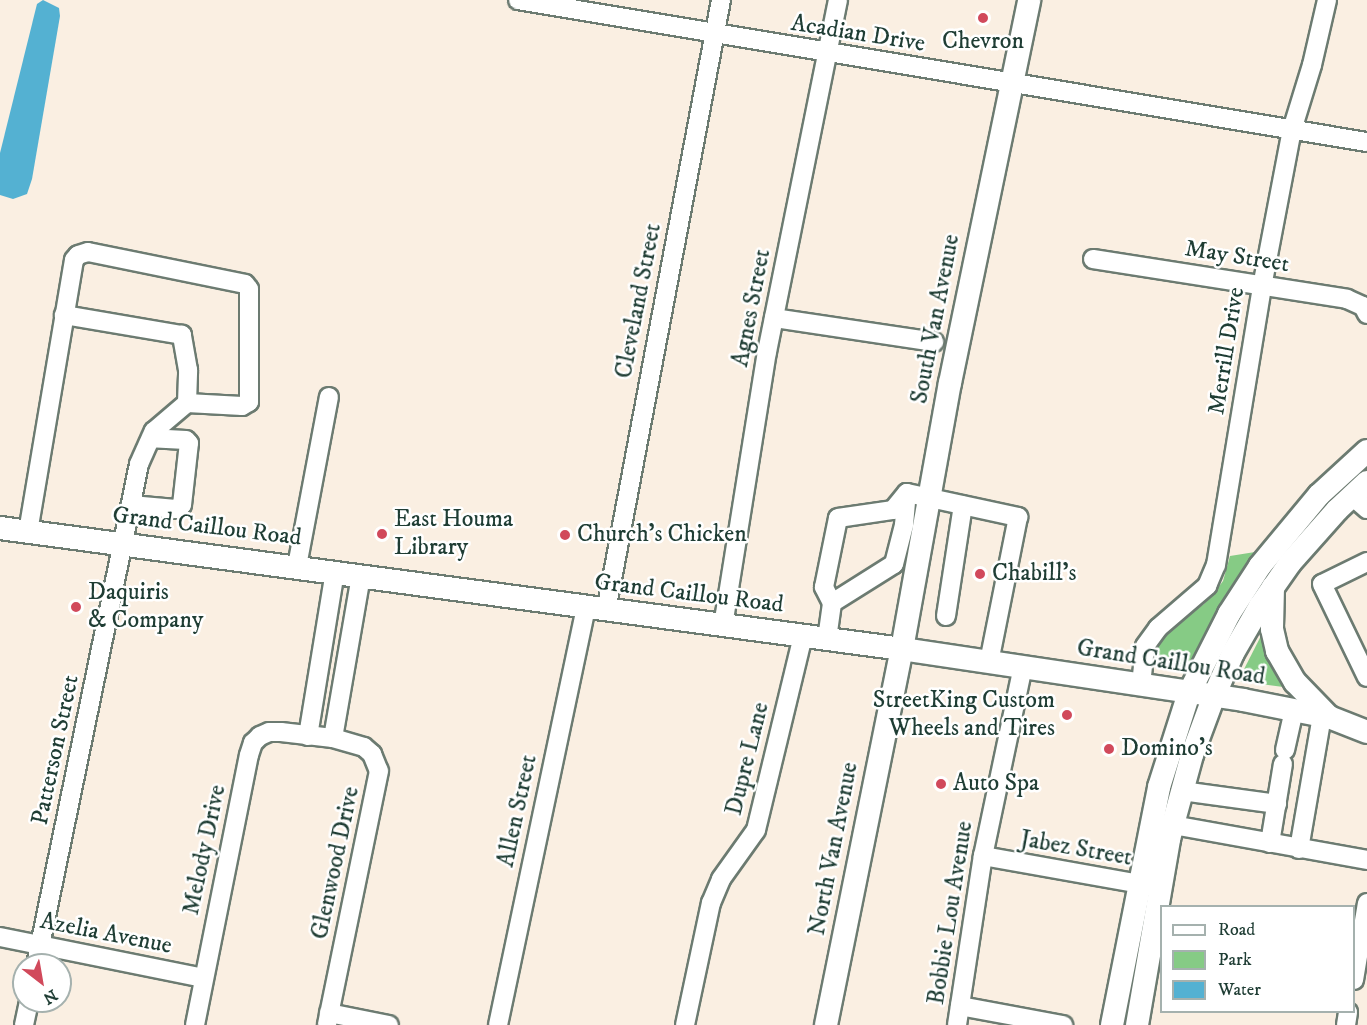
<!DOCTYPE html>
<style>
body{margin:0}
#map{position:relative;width:1367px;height:1025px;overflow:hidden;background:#faefe2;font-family:"IM FELL DW Pica",serif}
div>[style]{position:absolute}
.green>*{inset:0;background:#86cb85}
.water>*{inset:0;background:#54b1d2}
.roads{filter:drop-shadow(2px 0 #6c7b71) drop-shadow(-2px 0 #6c7b71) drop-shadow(0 2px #6c7b71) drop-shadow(0 -2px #6c7b71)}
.minor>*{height:18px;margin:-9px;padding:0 9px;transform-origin:9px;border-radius:9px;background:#fff}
.major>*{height:22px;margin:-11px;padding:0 11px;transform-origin:11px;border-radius:11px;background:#fff}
.dots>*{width:16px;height:16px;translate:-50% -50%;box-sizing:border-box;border:3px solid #fff;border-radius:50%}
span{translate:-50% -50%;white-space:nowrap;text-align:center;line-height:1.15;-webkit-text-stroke:5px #fff;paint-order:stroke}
.street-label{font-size:24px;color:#1f3d34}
.poi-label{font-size:24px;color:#1f3d34}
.left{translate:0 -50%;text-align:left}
.right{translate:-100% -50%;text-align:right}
.legend{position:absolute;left:1160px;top:905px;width:195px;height:108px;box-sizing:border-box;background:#fff;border:2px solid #a5b1ae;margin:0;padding:8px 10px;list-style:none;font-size:18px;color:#1f3d34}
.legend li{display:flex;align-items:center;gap:12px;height:30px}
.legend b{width:30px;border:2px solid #a5b1ae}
.north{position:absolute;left:12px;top:953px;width:60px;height:60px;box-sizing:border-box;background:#fff;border:2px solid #a5b1ae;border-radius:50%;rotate:149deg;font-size:16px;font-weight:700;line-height:24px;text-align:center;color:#1f3d34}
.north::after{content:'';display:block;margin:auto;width:21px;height:27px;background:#d1495b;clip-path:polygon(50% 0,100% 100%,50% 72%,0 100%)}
</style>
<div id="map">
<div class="green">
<div style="clip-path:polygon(1255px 552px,1257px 554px,1193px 660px,1173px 671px,1159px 668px,1154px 659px,1155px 651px,1167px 631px,1204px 604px,1217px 589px,1223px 581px,1230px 556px)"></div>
<div style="clip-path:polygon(1266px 626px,1291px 688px,1238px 681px)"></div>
</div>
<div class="water">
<div style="clip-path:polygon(43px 0,59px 8px,60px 16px,32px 179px,27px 194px,13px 199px,0 195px,0 153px,37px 4px)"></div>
</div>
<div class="roads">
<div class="minor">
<div style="left:518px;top:0;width:861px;rotate:9.5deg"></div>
<div style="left:1093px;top:259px;width:257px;rotate:8.9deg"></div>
<div style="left:1347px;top:299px;width:17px;rotate:24deg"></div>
<div style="left:1363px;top:306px;width:9px;rotate:63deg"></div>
<div style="left:774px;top:318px;width:162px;rotate:8.5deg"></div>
<div style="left:1352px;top:496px;width:20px;rotate:41deg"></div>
<div style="left:131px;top:505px;width:45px;rotate:5.1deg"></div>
<div style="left:176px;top:509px;width:7px;rotate:-34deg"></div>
<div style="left:182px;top:505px;width:62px;rotate:-83.6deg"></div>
<div style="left:189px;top:443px;width:4px;rotate:-135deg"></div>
<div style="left:186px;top:440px;width:34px;rotate:-177deg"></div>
<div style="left:28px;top:532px;width:276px;rotate:-80.4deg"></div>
<div style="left:74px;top:260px;width:6px;rotate:-51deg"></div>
<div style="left:78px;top:255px;width:10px;rotate:-17deg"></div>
<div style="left:88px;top:252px;width:160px;rotate:11.5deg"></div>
<div style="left:245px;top:284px;width:6px;rotate:51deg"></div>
<div style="left:249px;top:289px;width:113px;rotate:90deg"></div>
<div style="left:249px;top:402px;width:8px;rotate:150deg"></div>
<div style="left:242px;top:406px;width:55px;rotate:-176.9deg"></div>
<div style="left:1367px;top:562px;width:50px;rotate:153.9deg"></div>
<div style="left:1322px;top:584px;width:103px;rotate:64.2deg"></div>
<div style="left:297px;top:566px;width:172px;rotate:-79.3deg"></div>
<div style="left:832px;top:603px;width:73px;rotate:-32.2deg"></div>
<div style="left:894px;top:564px;width:40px;rotate:-75.6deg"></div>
<div style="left:904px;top:525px;width:32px;rotate:-85deg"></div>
<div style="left:606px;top:611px;width:622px;rotate:-79.34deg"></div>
<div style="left:946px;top:616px;width:112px;rotate:-81.3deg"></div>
<div style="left:723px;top:626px;width:278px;rotate:-80.9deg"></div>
<div style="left:767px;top:352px;width:359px;rotate:-78.6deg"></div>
<div style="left:827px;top:639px;width:36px;rotate:-82deg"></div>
<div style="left:832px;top:603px;width:18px;rotate:-117deg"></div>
<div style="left:824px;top:587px;width:70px;rotate:-78.5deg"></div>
<div style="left:838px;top:518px;width:56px;rotate:-8.3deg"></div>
<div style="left:893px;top:510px;width:22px;rotate:-51deg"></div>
<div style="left:907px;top:493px;width:114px;rotate:12.2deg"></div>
<div style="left:1018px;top:517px;width:148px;rotate:101.3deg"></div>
<div style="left:1141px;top:685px;width:39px;rotate:-84deg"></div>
<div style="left:1145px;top:646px;width:22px;rotate:-54deg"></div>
<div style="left:1158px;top:628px;width:65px;rotate:-40.6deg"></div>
<div style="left:1207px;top:586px;width:23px;rotate:-67deg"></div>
<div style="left:1216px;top:565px;width:277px;rotate:-80.6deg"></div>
<div style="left:1261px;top:292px;width:165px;rotate:-79.2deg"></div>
<div style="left:1292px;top:130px;width:68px;rotate:-72.9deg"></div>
<div style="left:1312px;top:65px;width:67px;rotate:-77deg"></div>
<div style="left:308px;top:736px;width:167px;rotate:-80.7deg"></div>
<div style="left:333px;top:738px;width:164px;rotate:-80.2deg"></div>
<div style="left:1285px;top:750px;width:41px;rotate:-77.3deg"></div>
<div style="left:1182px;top:791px;width:96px;rotate:7.8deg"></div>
<div style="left:1173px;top:825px;width:197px;rotate:10.2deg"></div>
<div style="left:1270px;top:843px;width:80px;rotate:-80.7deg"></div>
<div style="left:1299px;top:849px;width:135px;rotate:-80.2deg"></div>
<div style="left:983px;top:856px;width:172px;rotate:10.1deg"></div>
<div style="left:0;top:937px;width:207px;rotate:11.4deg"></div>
<div style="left:36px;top:965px;width:511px;rotate:-78.38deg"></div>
<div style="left:139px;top:464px;width:36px;rotate:-66deg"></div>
<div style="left:154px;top:431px;width:43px;rotate:-40.3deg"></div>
<div style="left:187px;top:403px;width:33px;rotate:-88deg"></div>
<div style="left:188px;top:370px;width:36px;rotate:-100deg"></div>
<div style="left:182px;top:335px;width:120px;rotate:-170.4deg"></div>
<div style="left:1354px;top:980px;width:78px;rotate:-80.4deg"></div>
<div style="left:960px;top:1006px;width:105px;rotate:10.5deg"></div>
<div style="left:329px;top:1013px;width:61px;rotate:11.3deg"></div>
<div style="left:24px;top:1025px;width:25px;rotate:-78deg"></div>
<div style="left:195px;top:1025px;width:275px;rotate:-78.7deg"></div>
<div style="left:249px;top:755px;width:13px;rotate:-72deg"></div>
<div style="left:253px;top:743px;width:10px;rotate:-45deg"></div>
<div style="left:260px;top:736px;width:10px;rotate:-24deg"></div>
<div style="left:269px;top:732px;width:12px"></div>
<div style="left:281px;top:732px;width:52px;rotate:6.6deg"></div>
<div style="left:333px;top:738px;width:32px;rotate:16deg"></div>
<div style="left:364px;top:747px;width:11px;rotate:41deg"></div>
<div style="left:372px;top:754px;width:18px;rotate:68deg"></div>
<div style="left:379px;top:771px;width:259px;rotate:101.6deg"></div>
<div style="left:498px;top:1025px;width:426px;rotate:-78.1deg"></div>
<div style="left:685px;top:1025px;width:125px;rotate:-78deg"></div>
<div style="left:711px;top:903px;width:26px;rotate:-67deg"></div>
<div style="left:721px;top:879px;width:60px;rotate:-54.5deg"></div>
<div style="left:756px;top:830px;width:200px;rotate:-76.4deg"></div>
<div style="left:957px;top:1025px;width:171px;rotate:-81.3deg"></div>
<div style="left:983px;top:856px;width:193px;rotate:-78.1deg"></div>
<div style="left:1346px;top:1025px;width:13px;rotate:-81deg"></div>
</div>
<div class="major">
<div style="left:0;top:528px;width:910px;rotate:7.64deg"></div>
<div style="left:902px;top:649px;width:345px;rotate:8.5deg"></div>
<div style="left:1243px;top:700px;width:88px;rotate:11.2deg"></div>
<div style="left:1329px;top:717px;width:41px;rotate:21.5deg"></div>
<div style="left:1273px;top:587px;width:42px;rotate:91.4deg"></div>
<div style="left:1272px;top:629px;width:23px;rotate:77deg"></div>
<div style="left:1277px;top:651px;width:36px;rotate:60deg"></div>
<div style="left:1295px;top:682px;width:49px;rotate:45.8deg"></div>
<div style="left:826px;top:1025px;width:384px;rotate:-78.6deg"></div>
<div style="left:902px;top:649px;width:270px;rotate:-79.8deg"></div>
<div style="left:950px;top:383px;width:391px;rotate:-78.3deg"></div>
<div style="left:1112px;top:1025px;width:243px;rotate:-78.8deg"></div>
<div style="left:1159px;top:787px;width:99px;rotate:-72.3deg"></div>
<div style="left:1189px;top:693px;width:89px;rotate:-63.1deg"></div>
<div style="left:1229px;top:614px;width:57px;rotate:-57.1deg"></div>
<div style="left:1260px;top:566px;width:92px;rotate:-50.3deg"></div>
<div style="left:1319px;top:495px;width:65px;rotate:-42.5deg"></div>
<div style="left:1137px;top:1025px;width:189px;rotate:-80.2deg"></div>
<div style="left:1169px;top:839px;width:87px;rotate:-74.7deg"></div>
<div style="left:1192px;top:755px;width:63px;rotate:-69.6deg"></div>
<div style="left:1214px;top:696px;width:47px;rotate:-66.2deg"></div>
<div style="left:1233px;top:653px;width:54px;rotate:-60.1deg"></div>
<div style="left:1260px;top:606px;width:52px;rotate:-55.1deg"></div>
<div style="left:1290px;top:563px;width:71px;rotate:-48.4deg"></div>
<div style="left:1337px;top:510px;width:41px;rotate:-43deg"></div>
</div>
</div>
<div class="dots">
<div style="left:983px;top:18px;background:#d1495b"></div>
<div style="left:382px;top:534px;background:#d1495b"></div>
<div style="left:565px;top:535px;background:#d1495b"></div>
<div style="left:980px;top:574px;background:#d1495b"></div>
<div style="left:76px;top:607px;background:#d1495b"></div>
<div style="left:1067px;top:715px;background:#d1495b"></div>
<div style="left:1109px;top:749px;background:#d1495b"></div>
<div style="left:941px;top:784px;background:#d1495b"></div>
</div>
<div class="street-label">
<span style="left:858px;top:34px;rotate:9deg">Acadian Drive</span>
<span style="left:1237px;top:257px;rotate:9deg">May Street</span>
<span style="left:639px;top:301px;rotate:-79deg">Cleveland Street</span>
<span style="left:752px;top:308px;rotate:-79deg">Agnes Street</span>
<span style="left:936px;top:319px;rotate:-79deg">South Van Avenue</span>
<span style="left:1227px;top:351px;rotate:-81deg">Merrill Drive</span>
<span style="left:207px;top:527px;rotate:7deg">Grand Caillou Road</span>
<span style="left:689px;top:594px;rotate:7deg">Grand Caillou Road</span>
<span style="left:1171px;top:663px;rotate:9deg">Grand Caillou Road</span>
<span style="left:56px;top:750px;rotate:-78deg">Patterson Street</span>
<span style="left:748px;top:759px;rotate:-76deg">Dupre Lane</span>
<span style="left:518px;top:811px;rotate:-78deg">Allen Street</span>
<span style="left:834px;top:849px;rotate:-79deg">North Van Avenue</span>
<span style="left:1076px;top:849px;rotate:10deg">Jabez Street</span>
<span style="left:205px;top:850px;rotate:-78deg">Melody Drive</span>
<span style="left:336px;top:863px;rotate:-78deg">Glenwood Drive</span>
<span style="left:951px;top:913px;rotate:-81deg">Bobbie Lou Avenue</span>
<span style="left:106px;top:934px;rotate:11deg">Azelia Avenue</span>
</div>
<div class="poi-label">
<span style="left:983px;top:42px">Chevron</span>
<span class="left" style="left:394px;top:534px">East Houma<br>Library</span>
<span class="left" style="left:577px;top:535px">Church's Chicken</span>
<span class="left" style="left:992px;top:574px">Chabill's</span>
<span class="left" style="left:88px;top:607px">Daquiris<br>&amp; Company</span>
<span class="right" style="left:1055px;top:715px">StreetKing Custom<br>Wheels and Tires</span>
<span class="left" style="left:1121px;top:749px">Domino's</span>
<span class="left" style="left:953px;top:784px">Auto Spa</span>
</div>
<ul class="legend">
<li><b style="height:8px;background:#fff"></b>Road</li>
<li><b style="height:16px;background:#86cb85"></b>Park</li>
<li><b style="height:16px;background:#54b1d2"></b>Water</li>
</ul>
<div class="north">N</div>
</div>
